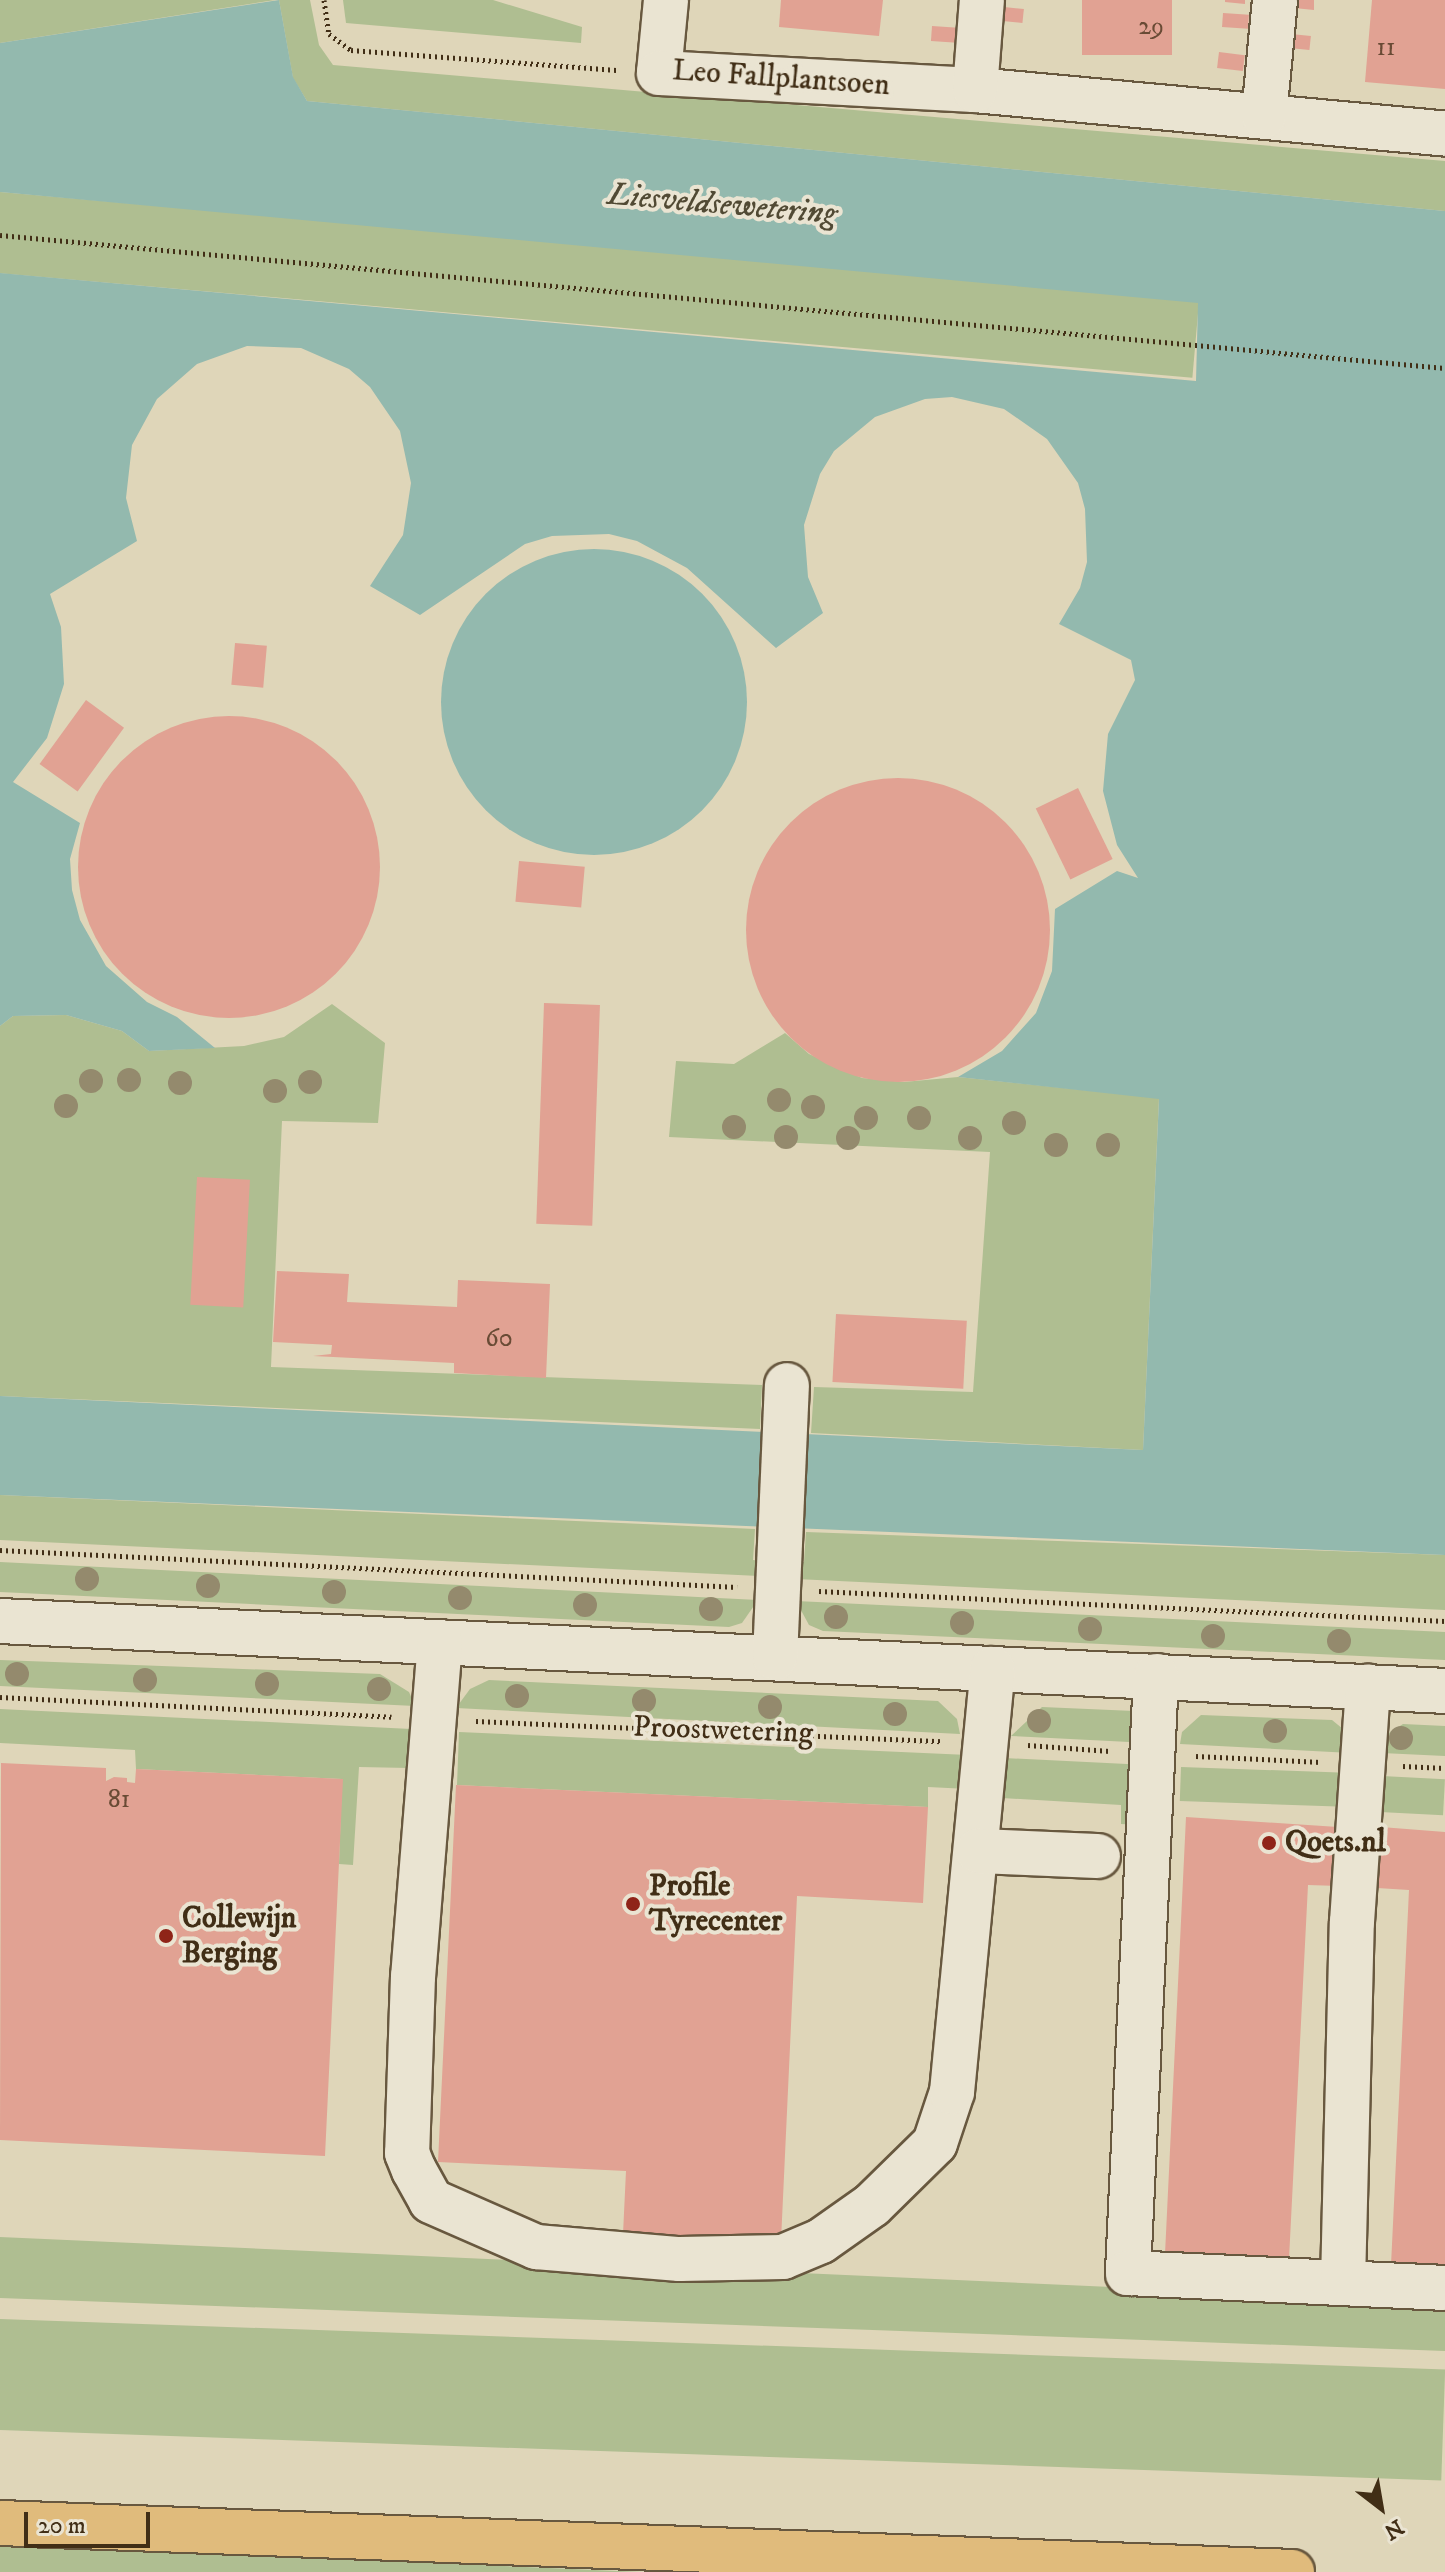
<!DOCTYPE html>
<style>
body{margin:0}
#map{position:relative;width:1445px;height:2572px;overflow:hidden;background:#dfd6b9;font-family:"IM FELL DW Pica",serif}
div>[style]{position:absolute}
.green>*{inset:0;background:#afbe91;transform-origin:0 0}
.water>*{inset:0;background:#93b9ae}
.round{border-radius:50%}
.building>*{inset:0;background:#e1a293;transform-origin:0 0}
.path>*{height:5px;margin-top:-2.5px;transform-origin:0;background:repeating-linear-gradient(90deg,#412e16 0 2px,transparent 0 6px)}
.roads{filter:drop-shadow(2px 0 #68583f) drop-shadow(-2px 0 #68583f) drop-shadow(0 2px #68583f) drop-shadow(0 -2px #68583f)}
.minor>*{height:44px;margin:-22px;padding:0 22px;transform-origin:22px;border-radius:22px;background:#eae4d2}
.highway>*{height:44px;margin:-22px;padding:0 22px;transform-origin:22px;border-radius:22px;background:#e0bb7c}
.trees>*{width:24px;height:24px;margin:-12px;border-radius:50%;background:#948a6d}
.dots>*{width:22px;height:22px;translate:-50% -50%;box-sizing:border-box;border:4px solid #eae4d2;border-radius:50%}
span{translate:-50% -50%;white-space:nowrap;text-align:center;line-height:1.15;-webkit-text-stroke:8px #eae4d2;paint-order:stroke}
.number-label{font-size:26px;color:#694b35}
.number-label span{-webkit-text-stroke-width:0}
.street-label{font-size:30px;color:#412e16}
.poi-label{font-size:30px;color:#412e16;font-weight:700}
.left{translate:0 -50%;text-align:left}
.water-label{font-size:32px;color:#514a34;font-style:italic}
.north{position:absolute;left:1341px;top:2468px;width:80px;height:80px;-webkit-text-stroke:6px #eae4d2;paint-order:stroke;rotate:149deg;font-size:22px;font-weight:700;line-height:32px;text-align:center;color:#412e16}
.north::after{content:'';display:block;margin:auto;width:28px;height:36px;background:#412e16;clip-path:polygon(50% 0,100% 100%,50% 72%,0 100%)}
.scale{position:absolute;left:24px;top:2512px;width:126px;height:36px;box-sizing:border-box;border:4px solid #412e16;border-top:0;padding-left:10px;font-size:24px;line-height:28px;white-space:nowrap;color:#412e16;-webkit-text-stroke:6px #eae4d2;paint-order:stroke}
</style>
<div id="map">
<div class="green">
<div style="clip-path:polygon(0 0,275px 0,0 43px)"></div>
<div style="clip-path:polygon(279px 0,310px 0,319px 45px,333px 65px,1445px 161px,1445px 211px,307px 101px,293px 78px)"></div>
<div style="clip-path:polygon(343px 0,493px 0,582px 27px,581px 43px,346px 23px)"></div>
<div style="left:0;top:192px;width:1204px;height:81px;rotate:5deg"></div>
<div style="clip-path:polygon(332px 1004px,385px 1043px,378px 1123px,282px 1121px,271px 1367px,762px 1385px,760px 1429px,0 1396px,0 1026px,13px 1016px,66px 1015px,122px 1031px,149px 1051px,244px 1046px,284px 1037px)"></div>
<div style="clip-path:polygon(785px 1033px,809px 1054px,862px 1078px,904px 1082px,958px 1077px,1159px 1098px,1143px 1450px,811px 1433px,814px 1387px,973px 1392px,990px 1152px,669px 1137px,676px 1061px,734px 1064px)"></div>
<div style="clip-path:polygon(0 1495px,755px 1529px,753px 1560px,761px 1561px,759px 1576px,0 1540px)"></div>
<div style="clip-path:polygon(806px 1532px,1445px 1555px,1445px 1610px,796px 1579px,797px 1562px,804px 1562px)"></div>
<div style="clip-path:polygon(0 1562px,758px 1600px,742px 1623px,729px 1627px,0 1592px)"></div>
<div style="clip-path:polygon(796px 1601px,1445px 1632px,1445px 1660px,823px 1631px,809px 1625px)"></div>
<div style="clip-path:polygon(0 1660px,380px 1674px,409px 1692px,415px 1706px,0 1686px)"></div>
<div style="clip-path:polygon(489px 1680px,938px 1701px,957px 1719px,960px 1734px,456px 1708px,470px 1689px)"></div>
<div style="clip-path:polygon(1042px 1707px,1134px 1711px,1149px 1743px,1011px 1736px)"></div>
<div style="clip-path:polygon(0 1709px,411px 1729px,409px 1768px,359px 1767px,353px 1865px,339px 1864px,342px 1779px,136px 1769px,135px 1750px,0 1743px)"></div>
<div style="clip-path:polygon(1201px 1715px,1332px 1720px,1343px 1729px,1351px 1753px,1180px 1744px,1182px 1732px)"></div>
<div style="clip-path:polygon(1403px 1724px,1445px 1726px,1445px 1756px,1382px 1753px,1389px 1733px)"></div>
<div style="clip-path:polygon(459px 1732px,968px 1755px,968px 1789px,928px 1787px,928px 1807px,457px 1785px)"></div>
<div style="clip-path:polygon(1004px 1758px,1147px 1765px,1142px 1825px,1121px 1824px,1121px 1805px,1002px 1798px)"></div>
<div style="left:1181px;top:1767px;width:165px;height:34px;rotate:2deg"></div>
<div style="left:1382px;top:1776px;width:63px;height:36px;rotate:3deg"></div>
<div style="clip-path:polygon(0 2237px,1445px 2302px,1445px 2351px,0 2298px)"></div>
<div style="left:0;top:2319px;width:1446px;height:111px;rotate:2deg"></div>
<div style="clip-path:polygon(0 2546px,272px 2556px,641px 2572px,0 2572px)"></div>
</div>
<div class="water">
<div style="clip-path:polygon(279px 0,293px 77px,307px 101px,1445px 211px,1445px 1555px,0 1495px,0 1396px,1143px 1450px,1159px 1099px,958px 1077px,1002px 1051px,1036px 1013px,1052px 971px,1055px 909px,1117px 871px,1138px 878px,1117px 845px,1103px 791px,1108px 734px,1135px 680px,1131px 660px,1059px 624px,1080px 588px,1087px 562px,1085px 509px,1078px 483px,1047px 439px,1004px 409px,952px 397px,925px 399px,875px 417px,834px 451px,820px 474px,804px 525px,808px 577px,823px 613px,776px 648px,687px 568px,637px 541px,609px 534px,552px 536px,525px 544px,420px 615px,370px 586px,403px 535px,411px 483px,400px 431px,370px 387px,349px 369px,301px 348px,247px 346px,197px 364px,157px 399px,132px 445px,126px 498px,137px 541px,50px 594px,61px 627px,64px 684px,47px 738px,13px 782px,80px 823px,70px 859px,72px 890px,80px 920px,106px 966px,147px 1002px,177px 1017px,215px 1048px,149px 1051px,122px 1031px,66px 1015px,13px 1016px,0 1026px,0 273px,1196px 381px,1198px 303px,0 192px,0 43px)"></div>
<div class="round" style="left:441px;top:549px;width:306px;height:306px"></div>
</div>
<div class="building">
<div style="clip-path:polygon(781px 0,883px 0,879px 36px,779px 27px)"></div>
<div style="left:1082px;top:0;width:90px;height:55px"></div>
<div style="clip-path:polygon(1225px 0,1245px 0,1245px 4px,1225px 2px)"></div>
<div style="clip-path:polygon(1295px 0,1314px 0,1314px 10px,1294px 8px)"></div>
<div style="clip-path:polygon(1372px 0,1445px 0,1445px 89px,1365px 82px)"></div>
<div style="left:1004px;top:7px;width:20px;height:14px;rotate:6deg"></div>
<div style="left:1223px;top:13px;width:26px;height:14px;rotate:4deg"></div>
<div style="left:932px;top:26px;width:26px;height:15px;rotate:4deg"></div>
<div style="left:1291px;top:34px;width:20px;height:14px;rotate:6deg"></div>
<div style="left:1219px;top:52px;width:26px;height:16px;rotate:7deg"></div>
<div style="left:235px;top:643px;width:32px;height:42px;rotate:5deg"></div>
<div style="left:86px;top:700px;width:47px;height:79px;rotate:36deg"></div>
<div class="round" style="left:78px;top:716px;width:302px;height:302px"></div>
<div class="round" style="left:746px;top:778px;width:304px;height:304px"></div>
<div style="left:1078px;top:788px;width:79px;height:47px;rotate:64deg"></div>
<div style="left:519px;top:861px;width:66px;height:41px;rotate:5deg"></div>
<div style="left:544px;top:1003px;width:56px;height:221px;rotate:2deg"></div>
<div style="left:197px;top:1177px;width:53px;height:128px;rotate:3deg"></div>
<div style="clip-path:polygon(277px 1271px,349px 1274px,347px 1302px,457px 1307px,458px 1280px,550px 1284px,546px 1378px,454px 1373px,454px 1363px,313px 1356px,331px 1354px,332px 1345px,273px 1342px)"></div>
<div style="left:836px;top:1314px;width:131px;height:68px;rotate:3deg"></div>
<div style="clip-path:polygon(1px 1763px,106px 1768px,106px 1781px,114px 1777px,127px 1778px,127px 1782px,135px 1783px,136px 1769px,343px 1779px,325px 2156px,0 2140px)"></div>
<div style="clip-path:polygon(456px 1785px,928px 1807px,923px 1903px,797px 1896px,781px 2241px,623px 2234px,626px 2171px,438px 2162px)"></div>
<div style="clip-path:polygon(1186px 1817px,1338px 1827px,1339px 1886px,1308px 1885px,1289px 2259px,1165px 2254px)"></div>
<div style="clip-path:polygon(1381px 1827px,1445px 1832px,1445px 2267px,1391px 2265px,1409px 1890px,1377px 1888px)"></div>
</div>
<div class="path">
<div style="left:324px;top:0;width:34px;rotate:82deg"></div>
<div style="left:329px;top:34px;width:27px;rotate:36deg"></div>
<div style="left:351px;top:50px;width:266px;rotate:4.3deg"></div>
<div style="left:0;top:235px;width:1451px;rotate:5.26deg"></div>
<div style="left:0;top:1550px;width:738px;rotate:2.87deg"></div>
<div style="left:819px;top:1591px;width:627px;rotate:2.74deg"></div>
<div style="left:0;top:1697px;width:392px;rotate:2.9deg"></div>
<div style="left:476px;top:1721px;width:466px;rotate:2.5deg"></div>
<div style="left:1028px;top:1745px;width:82px;rotate:4.2deg"></div>
<div style="left:1196px;top:1756px;width:125px;rotate:2.7deg"></div>
<div style="left:1403px;top:1766px;width:42px;rotate:2.7deg"></div>
</div>
<div class="roads">
<div class="minor">
<div style="left:666px;top:0;width:73px;rotate:95.5deg"></div>
<div style="left:659px;top:73px;width:316px;rotate:3.1deg"></div>
<div style="left:975px;top:90px;width:472px;rotate:5.3deg"></div>
<div style="left:975px;top:90px;width:90px;rotate:-85.6deg"></div>
<div style="left:1264px;top:116px;width:117px;rotate:-84.6deg"></div>
<div style="left:0;top:1621px;width:1447px;rotate:2.77deg"></div>
<div style="left:440px;top:1642px;width:335px;rotate:94.6deg"></div>
<div style="left:413px;top:1976px;width:177px;rotate:91.9deg"></div>
<div style="left:407px;top:2153px;width:18px;rotate:68deg"></div>
<div style="left:414px;top:2170px;width:35px;rotate:61deg"></div>
<div style="left:431px;top:2201px;width:115px;rotate:23.7deg"></div>
<div style="left:536px;top:2247px;width:144px;rotate:4.8deg"></div>
<div style="left:680px;top:2259px;width:103px;rotate:-1.1deg"></div>
<div style="left:783px;top:2257px;width:41px;rotate:-22.8deg"></div>
<div style="left:821px;top:2241px;width:62px;rotate:-35.2deg"></div>
<div style="left:872px;top:2205px;width:88px;rotate:-44.5deg"></div>
<div style="left:935px;top:2143px;width:54px;rotate:-71.6deg"></div>
<div style="left:952px;top:2092px;width:425px;rotate:-84.5deg"></div>
<div style="left:775px;top:1658px;width:273px;rotate:-87.5deg"></div>
<div style="left:1156px;top:1676px;width:598px;rotate:92.69deg"></div>
<div style="left:1128px;top:2273px;width:317px;rotate:2.7deg"></div>
<div style="left:978px;top:1851px;width:120px;rotate:2.4deg"></div>
<div style="left:1343px;top:2283px;width:361px;rotate:-88.6deg"></div>
<div style="left:1352px;top:1922px;width:236px;rotate:-86.1deg"></div>
</div>
<div class="highway">
<div style="left:0;top:2523px;width:1293px;rotate:2.17deg"></div>
</div>
</div>
<div class="trees">
<div style="left:129px;top:1080px"></div>
<div style="left:91px;top:1081px"></div>
<div style="left:310px;top:1082px"></div>
<div style="left:180px;top:1083px"></div>
<div style="left:275px;top:1091px"></div>
<div style="left:779px;top:1100px"></div>
<div style="left:66px;top:1106px"></div>
<div style="left:813px;top:1107px"></div>
<div style="left:866px;top:1118px"></div>
<div style="left:919px;top:1118px"></div>
<div style="left:1014px;top:1123px"></div>
<div style="left:734px;top:1127px"></div>
<div style="left:786px;top:1137px"></div>
<div style="left:848px;top:1138px"></div>
<div style="left:970px;top:1138px"></div>
<div style="left:1056px;top:1145px"></div>
<div style="left:1108px;top:1145px"></div>
<div style="left:87px;top:1579px"></div>
<div style="left:208px;top:1586px"></div>
<div style="left:334px;top:1592px"></div>
<div style="left:460px;top:1598px"></div>
<div style="left:585px;top:1605px"></div>
<div style="left:711px;top:1609px"></div>
<div style="left:836px;top:1617px"></div>
<div style="left:962px;top:1623px"></div>
<div style="left:1090px;top:1629px"></div>
<div style="left:1213px;top:1636px"></div>
<div style="left:1339px;top:1641px"></div>
<div style="left:17px;top:1674px"></div>
<div style="left:145px;top:1680px"></div>
<div style="left:267px;top:1684px"></div>
<div style="left:379px;top:1689px"></div>
<div style="left:517px;top:1696px"></div>
<div style="left:644px;top:1701px"></div>
<div style="left:770px;top:1707px"></div>
<div style="left:895px;top:1714px"></div>
<div style="left:1039px;top:1721px"></div>
<div style="left:1275px;top:1731px"></div>
<div style="left:1401px;top:1738px"></div>
</div>
<div class="dots">
<div style="left:1269px;top:1843px;background:#8f2418"></div>
<div style="left:633px;top:1904px;background:#8f2418"></div>
<div style="left:166px;top:1936px;background:#8f2418"></div>
</div>
<div class="number-label">
<span style="left:1151px;top:27px">29</span>
<span style="left:1386px;top:48px">11</span>
<span style="left:499px;top:1339px">60</span>
<span style="left:119px;top:1800px">81</span>
</div>
<div class="street-label">
<span style="left:781px;top:79px;rotate:4deg">Leo Fallplantsoen</span>
<span style="left:723px;top:1731px;rotate:2deg">Proostwetering</span>
</div>
<div class="poi-label">
<span class="left" style="left:1285px;top:1843px">Qoets.nl</span>
<span class="left" style="left:649px;top:1904px">Profile<br>Tyrecenter</span>
<span class="left" style="left:182px;top:1936px">Collewijn<br>Berging</span>
</div>
<div class="water-label">
<span style="left:722px;top:205px;rotate:5deg">Liesveldsewetering</span>
</div>
<div class="north">N</div>
<div class="scale">20 m</div>
</div>
